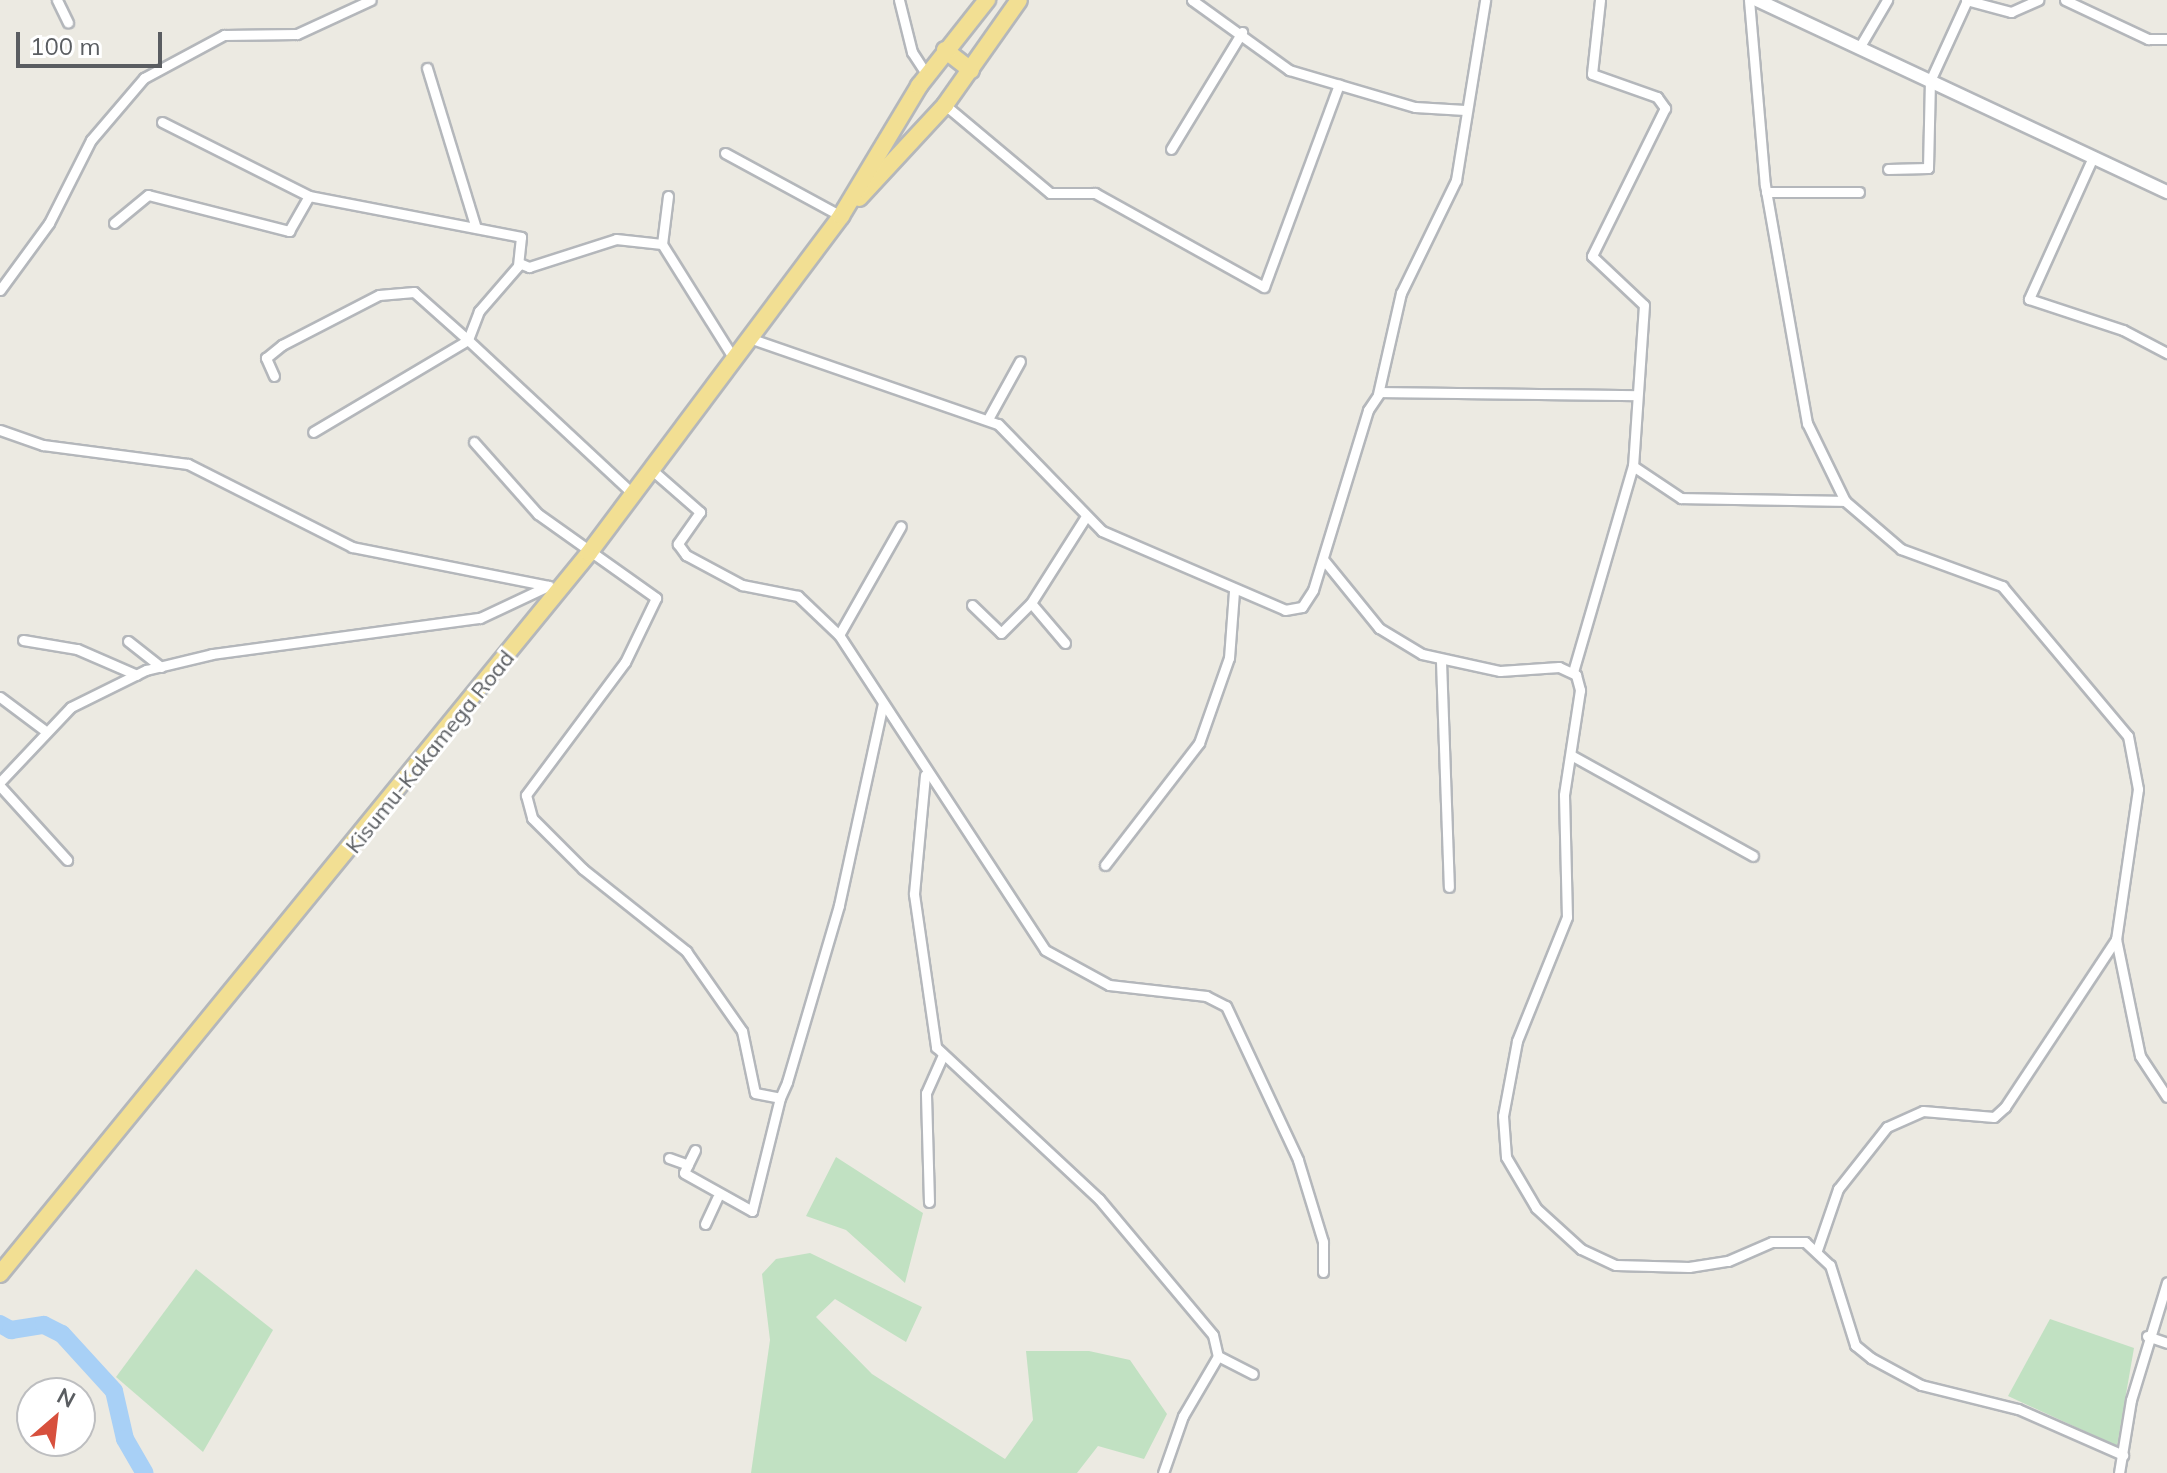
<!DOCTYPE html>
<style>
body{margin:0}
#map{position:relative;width:2167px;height:1473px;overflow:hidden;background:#eceae2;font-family:Mulish,sans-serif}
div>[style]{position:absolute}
.green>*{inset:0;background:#c1e1c2}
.river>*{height:18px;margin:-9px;padding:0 9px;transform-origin:9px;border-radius:9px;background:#a8d0f6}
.roads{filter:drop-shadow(2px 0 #b4b7bb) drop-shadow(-2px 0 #b4b7bb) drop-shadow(0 2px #b4b7bb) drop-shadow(0 -2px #b4b7bb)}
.street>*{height:9px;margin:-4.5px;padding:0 4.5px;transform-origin:4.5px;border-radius:4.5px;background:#fff}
.secondary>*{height:12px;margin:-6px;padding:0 6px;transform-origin:6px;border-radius:6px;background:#fff}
.highway>*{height:16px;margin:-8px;padding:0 8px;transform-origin:8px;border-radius:8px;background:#f2df93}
span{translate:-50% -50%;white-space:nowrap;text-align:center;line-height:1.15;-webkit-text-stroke:6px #fff;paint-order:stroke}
.street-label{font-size:22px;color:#5a5d61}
.north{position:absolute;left:16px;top:1377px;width:80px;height:80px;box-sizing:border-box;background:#fff;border:2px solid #bdbec0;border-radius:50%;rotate:28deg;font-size:22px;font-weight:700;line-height:32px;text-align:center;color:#5a5d61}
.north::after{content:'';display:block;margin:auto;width:28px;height:36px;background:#d7503d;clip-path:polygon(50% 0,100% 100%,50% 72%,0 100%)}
.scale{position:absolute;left:16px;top:32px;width:146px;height:36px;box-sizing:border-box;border:4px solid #5a5d61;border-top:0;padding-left:10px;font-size:24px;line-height:28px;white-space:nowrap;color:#5a5d61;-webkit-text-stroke:6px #fff;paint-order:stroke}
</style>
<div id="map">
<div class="green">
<div style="clip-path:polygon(836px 1157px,923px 1213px,905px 1283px,846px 1230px,806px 1216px)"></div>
<div style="clip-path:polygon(810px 1253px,922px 1307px,906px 1342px,835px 1299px,816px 1317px,872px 1374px,1005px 1459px,1033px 1420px,1026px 1351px,1089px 1351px,1130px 1360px,1167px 1414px,1144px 1459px,1098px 1446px,1077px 1473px,751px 1473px,770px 1340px,762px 1274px,776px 1259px)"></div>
<div style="clip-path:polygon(196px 1269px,273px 1330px,203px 1452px,116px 1377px)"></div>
<div style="clip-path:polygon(2050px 1319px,2134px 1348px,2117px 1446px,2008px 1396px)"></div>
</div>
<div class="river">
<div style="left:0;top:1324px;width:13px;rotate:29deg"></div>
<div style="left:11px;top:1330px;width:33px;rotate:-9deg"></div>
<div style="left:44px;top:1325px;width:20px;rotate:27deg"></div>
<div style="left:62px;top:1334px;width:77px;rotate:47.6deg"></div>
<div style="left:114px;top:1391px;width:49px;rotate:77.1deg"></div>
<div style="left:125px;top:1439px;width:39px;rotate:60deg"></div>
</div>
<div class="roads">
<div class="street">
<div style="left:57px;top:0;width:25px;rotate:64deg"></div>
<div style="left:899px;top:0;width:54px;rotate:76deg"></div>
<div style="left:912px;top:52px;width:27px;rotate:57deg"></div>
<div style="left:1192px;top:0;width:120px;rotate:35.8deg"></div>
<div style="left:1289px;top:70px;width:131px;rotate:16.4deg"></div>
<div style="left:1415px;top:107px;width:50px;rotate:3.4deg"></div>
<div style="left:1600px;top:0;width:74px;rotate:96.2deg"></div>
<div style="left:1592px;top:74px;width:69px;rotate:19.5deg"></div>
<div style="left:1657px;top:97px;width:14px;rotate:54deg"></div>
<div style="left:1665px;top:108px;width:165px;rotate:116.3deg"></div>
<div style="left:1592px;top:256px;width:71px;rotate:43.3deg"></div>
<div style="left:1644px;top:305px;width:161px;rotate:93.9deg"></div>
<div style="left:1633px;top:466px;width:58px;rotate:33.7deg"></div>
<div style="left:1681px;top:498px;width:164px;rotate:1deg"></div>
<div style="left:1749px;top:0;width:186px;rotate:85.1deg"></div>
<div style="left:1765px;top:185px;width:242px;rotate:80deg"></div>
<div style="left:1807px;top:423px;width:87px;rotate:64deg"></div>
<div style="left:1845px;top:501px;width:74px;rotate:40.6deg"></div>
<div style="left:1901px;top:549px;width:108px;rotate:20.1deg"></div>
<div style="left:2002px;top:586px;width:196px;rotate:50deg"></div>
<div style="left:2128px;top:736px;width:54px;rotate:79.3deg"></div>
<div style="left:2138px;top:789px;width:152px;rotate:98.3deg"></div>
<div style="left:2116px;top:939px;width:119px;rotate:78.4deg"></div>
<div style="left:2140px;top:1056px;width:49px;rotate:56.6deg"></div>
<div style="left:1966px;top:0;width:47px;rotate:14.9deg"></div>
<div style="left:2011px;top:12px;width:30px;rotate:-24deg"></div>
<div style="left:2065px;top:0;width:92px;rotate:25.2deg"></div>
<div style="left:2148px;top:39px;width:19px"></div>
<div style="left:1859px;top:48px;width:56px;rotate:-59.7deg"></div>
<div style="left:427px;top:68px;width:167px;rotate:73deg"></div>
<div style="left:945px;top:105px;width:137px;rotate:40deg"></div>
<div style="left:1050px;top:193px;width:45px"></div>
<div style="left:1095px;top:193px;width:193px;rotate:29.1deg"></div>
<div style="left:1264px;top:287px;width:216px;rotate:-69.7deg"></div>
<div style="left:162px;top:122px;width:165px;rotate:26.7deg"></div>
<div style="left:1171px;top:149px;width:137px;rotate:-58.7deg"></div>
<div style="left:725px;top:153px;width:132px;rotate:28.5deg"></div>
<div style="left:2093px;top:157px;width:156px;rotate:114.3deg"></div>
<div style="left:2029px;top:299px;width:99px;rotate:18.3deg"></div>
<div style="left:2123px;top:330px;width:50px;rotate:27.6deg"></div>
<div style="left:1888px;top:169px;width:40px;rotate:-1.4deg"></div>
<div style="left:1928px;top:168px;width:87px;rotate:-88.7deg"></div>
<div style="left:1930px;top:81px;width:89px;rotate:-65.4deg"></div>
<div style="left:1766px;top:192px;width:93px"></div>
<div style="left:668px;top:196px;width:48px;rotate:97.1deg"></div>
<div style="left:662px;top:244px;width:136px;rotate:57.9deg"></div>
<div style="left:114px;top:223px;width:44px;rotate:-39.5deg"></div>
<div style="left:148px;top:195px;width:146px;rotate:14.3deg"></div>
<div style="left:289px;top:231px;width:40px;rotate:-60.3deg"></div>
<div style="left:309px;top:196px;width:216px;rotate:10.9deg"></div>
<div style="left:521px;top:237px;width:29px;rotate:96deg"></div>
<div style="left:518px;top:266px;width:60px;rotate:130.9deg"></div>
<div style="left:479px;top:311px;width:31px;rotate:111deg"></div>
<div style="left:468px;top:340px;width:226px;rotate:43deg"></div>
<div style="left:519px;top:263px;width:11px;rotate:22deg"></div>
<div style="left:529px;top:267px;width:91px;rotate:-17.8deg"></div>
<div style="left:616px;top:239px;width:46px;rotate:6.2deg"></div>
<div style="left:0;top:290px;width:83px;rotate:-53.8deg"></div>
<div style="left:49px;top:223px;width:93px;rotate:-63.2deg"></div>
<div style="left:91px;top:140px;width:82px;rotate:-49.5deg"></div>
<div style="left:144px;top:78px;width:91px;rotate:-28.3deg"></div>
<div style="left:224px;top:35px;width:73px;rotate:-0.8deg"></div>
<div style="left:297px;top:34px;width:81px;rotate:-24.7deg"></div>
<div style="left:749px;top:338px;width:263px;rotate:19.1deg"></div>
<div style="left:998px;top:424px;width:149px;rotate:45.8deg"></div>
<div style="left:1102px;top:531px;width:199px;rotate:23.3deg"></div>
<div style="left:1285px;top:610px;width:17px;rotate:-10deg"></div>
<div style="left:1302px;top:607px;width:20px;rotate:-57deg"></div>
<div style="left:1313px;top:590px;width:188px;rotate:-73deg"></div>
<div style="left:1368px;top:410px;width:22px;rotate:-56deg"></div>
<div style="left:1380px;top:392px;width:256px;rotate:0.7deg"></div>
<div style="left:274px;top:376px;width:20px;rotate:-114deg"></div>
<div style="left:266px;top:358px;width:21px;rotate:-39deg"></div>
<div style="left:282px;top:345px;width:109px;rotate:-27.3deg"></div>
<div style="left:379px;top:295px;width:35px;rotate:-5deg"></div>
<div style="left:414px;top:292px;width:72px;rotate:41.6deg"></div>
<div style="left:468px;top:340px;width:180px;rotate:149.3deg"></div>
<div style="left:1378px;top:394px;width:104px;rotate:-77.2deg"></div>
<div style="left:1401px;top:293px;width:126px;rotate:-64deg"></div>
<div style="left:1456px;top:180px;width:182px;rotate:-80.8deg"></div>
<div style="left:988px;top:419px;width:66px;rotate:-61.1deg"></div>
<div style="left:0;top:430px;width:46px;rotate:19.2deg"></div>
<div style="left:43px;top:445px;width:146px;rotate:7.5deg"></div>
<div style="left:188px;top:464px;width:184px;rotate:26.8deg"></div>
<div style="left:352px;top:547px;width:201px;rotate:11.2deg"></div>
<div style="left:474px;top:442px;width:96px;rotate:48.4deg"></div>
<div style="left:538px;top:514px;width:145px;rotate:35.4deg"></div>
<div style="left:656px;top:598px;width:71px;rotate:115.8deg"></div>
<div style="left:625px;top:662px;width:166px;rotate:126.7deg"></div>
<div style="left:526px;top:795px;width:24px;rotate:75deg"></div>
<div style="left:532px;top:818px;width:72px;rotate:45deg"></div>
<div style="left:583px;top:869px;width:132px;rotate:38.5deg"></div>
<div style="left:686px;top:951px;width:98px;rotate:55deg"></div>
<div style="left:742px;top:1031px;width:63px;rotate:78.2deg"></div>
<div style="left:755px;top:1093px;width:25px;rotate:11deg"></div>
<div style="left:780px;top:1098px;width:17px;rotate:-66deg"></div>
<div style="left:787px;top:1082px;width:184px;rotate:-73.6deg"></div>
<div style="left:839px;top:905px;width:206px;rotate:-77.7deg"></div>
<div style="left:652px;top:470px;width:64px;rotate:41.2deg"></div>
<div style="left:700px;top:512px;width:39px;rotate:125deg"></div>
<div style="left:678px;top:544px;width:14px;rotate:54deg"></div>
<div style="left:686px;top:555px;width:64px;rotate:28.2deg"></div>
<div style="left:742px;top:585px;width:57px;rotate:11.1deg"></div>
<div style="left:798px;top:596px;width:57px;rotate:43.6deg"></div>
<div style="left:839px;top:635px;width:376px;rotate:56.8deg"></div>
<div style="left:1045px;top:950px;width:73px;rotate:28.7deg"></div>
<div style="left:1109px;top:985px;width:98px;rotate:6.5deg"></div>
<div style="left:1206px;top:996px;width:22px;rotate:27deg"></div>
<div style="left:1226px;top:1006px;width:170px;rotate:64.9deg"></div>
<div style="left:1298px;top:1160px;width:86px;rotate:73deg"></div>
<div style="left:1323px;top:1242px;width:30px;rotate:90deg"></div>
<div style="left:1323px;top:559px;width:89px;rotate:50.9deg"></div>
<div style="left:1379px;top:628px;width:50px;rotate:31.2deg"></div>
<div style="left:1422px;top:654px;width:80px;rotate:12.3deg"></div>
<div style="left:1500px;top:671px;width:59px;rotate:-3.9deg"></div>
<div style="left:1559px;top:667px;width:19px;rotate:25deg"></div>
<div style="left:1576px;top:675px;width:16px;rotate:75deg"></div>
<div style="left:1580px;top:690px;width:106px;rotate:98.7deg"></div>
<div style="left:1564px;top:795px;width:122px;rotate:88.6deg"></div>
<div style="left:1567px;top:917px;width:134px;rotate:112deg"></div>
<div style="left:1517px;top:1041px;width:76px;rotate:100.6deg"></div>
<div style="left:1503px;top:1116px;width:41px;rotate:85.8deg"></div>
<div style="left:1506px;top:1157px;width:59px;rotate:59.5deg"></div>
<div style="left:1536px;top:1208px;width:61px;rotate:42.3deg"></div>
<div style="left:1581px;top:1249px;width:38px;rotate:25deg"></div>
<div style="left:1616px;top:1265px;width:73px;rotate:1.6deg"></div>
<div style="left:1689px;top:1267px;width:39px;rotate:-9deg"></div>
<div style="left:1728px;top:1261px;width:48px;rotate:-23.4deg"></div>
<div style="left:1772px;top:1242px;width:33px"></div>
<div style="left:1805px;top:1242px;width:34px;rotate:43deg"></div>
<div style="left:1830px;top:1265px;width:84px;rotate:72.6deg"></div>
<div style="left:1855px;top:1345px;width:21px;rotate:39deg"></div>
<div style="left:1871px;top:1358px;width:57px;rotate:28.4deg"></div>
<div style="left:1921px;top:1385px;width:100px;rotate:13.9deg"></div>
<div style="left:2018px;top:1409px;width:115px;rotate:23.7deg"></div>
<div style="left:972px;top:605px;width:40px;rotate:44deg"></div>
<div style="left:1001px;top:633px;width:42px;rotate:-45deg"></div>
<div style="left:839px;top:635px;width:125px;rotate:-60.4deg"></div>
<div style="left:23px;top:640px;width:55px;rotate:9.5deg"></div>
<div style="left:77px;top:649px;width:65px;rotate:23.4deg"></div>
<div style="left:128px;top:641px;width:42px;rotate:38.2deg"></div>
<div style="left:1065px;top:643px;width:52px;rotate:-130.4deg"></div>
<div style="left:1031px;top:603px;width:101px;rotate:-57.6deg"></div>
<div style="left:1441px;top:661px;width:226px;rotate:88deg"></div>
<div style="left:1573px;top:672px;width:215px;rotate:-73.8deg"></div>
<div style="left:0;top:697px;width:54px;rotate:36.7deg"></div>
<div style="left:1571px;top:755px;width:208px;rotate:29deg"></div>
<div style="left:925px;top:775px;width:120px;rotate:95.3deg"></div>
<div style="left:914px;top:894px;width:155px;rotate:81.8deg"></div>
<div style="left:936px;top:1047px;width:223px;rotate:43deg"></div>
<div style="left:1099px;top:1199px;width:177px;rotate:50deg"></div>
<div style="left:1213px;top:1335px;width:22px;rotate:77deg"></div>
<div style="left:1218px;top:1356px;width:39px;rotate:27deg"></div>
<div style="left:0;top:782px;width:103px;rotate:-46.6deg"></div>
<div style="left:71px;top:707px;width:84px;rotate:-26.3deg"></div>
<div style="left:146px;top:670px;width:68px;rotate:-13.6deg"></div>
<div style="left:212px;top:654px;width:270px;rotate:-7.7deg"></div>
<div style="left:480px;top:618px;width:75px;rotate:-25.2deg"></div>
<div style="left:0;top:786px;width:100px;rotate:47.8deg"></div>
<div style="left:1105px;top:865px;width:154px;rotate:-52.4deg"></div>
<div style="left:1199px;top:743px;width:90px;rotate:-70.6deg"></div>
<div style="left:1229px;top:658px;width:67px;rotate:-85.7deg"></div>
<div style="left:695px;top:1150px;width:25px;rotate:116deg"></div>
<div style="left:684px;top:1173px;width:78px;rotate:29.2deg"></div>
<div style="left:752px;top:1211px;width:116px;rotate:-76.1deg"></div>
<div style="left:669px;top:1158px;width:20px;rotate:20deg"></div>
<div style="left:929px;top:1202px;width:109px;rotate:-91.6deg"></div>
<div style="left:926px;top:1093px;width:42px;rotate:-65.9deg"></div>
<div style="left:705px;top:1224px;width:29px;rotate:-65deg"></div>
<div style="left:1817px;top:1250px;width:65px;rotate:-71deg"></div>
<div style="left:1838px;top:1189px;width:79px;rotate:-51.7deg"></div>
<div style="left:1887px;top:1127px;width:39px;rotate:-24deg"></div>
<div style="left:1923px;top:1111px;width:71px;rotate:4.8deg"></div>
<div style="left:1994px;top:1117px;width:15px;rotate:-42deg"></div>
<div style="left:2005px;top:1107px;width:201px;rotate:-56.5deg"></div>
<div style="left:2147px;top:1336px;width:21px;rotate:19deg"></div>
<div style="left:1163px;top:1473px;width:60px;rotate:-70.7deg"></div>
<div style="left:1183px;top:1416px;width:69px;rotate:-59.7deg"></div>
<div style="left:2119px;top:1473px;width:74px;rotate:-80.7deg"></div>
<div style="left:2131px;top:1400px;width:123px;rotate:-73deg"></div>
</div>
<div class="secondary">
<div style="left:1757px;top:0;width:453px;rotate:25.1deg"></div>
</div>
<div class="highway">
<div style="left:945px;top:50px;width:33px;rotate:38deg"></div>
<div style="left:859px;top:198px;width:127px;rotate:-47.2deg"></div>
<div style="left:945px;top:105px;width:128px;rotate:-54.8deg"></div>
<div style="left:0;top:1274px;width:931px;rotate:-50.75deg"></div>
<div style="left:589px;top:553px;width:421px;rotate:-53.2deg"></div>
<div style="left:841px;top:216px;width:152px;rotate:-59deg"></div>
<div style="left:919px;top:86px;width:110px;rotate:-51.7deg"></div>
</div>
</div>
<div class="street-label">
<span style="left:430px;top:752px;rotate:-51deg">Kisumu-Kakamega Road</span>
</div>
<div class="north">N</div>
<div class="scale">100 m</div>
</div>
